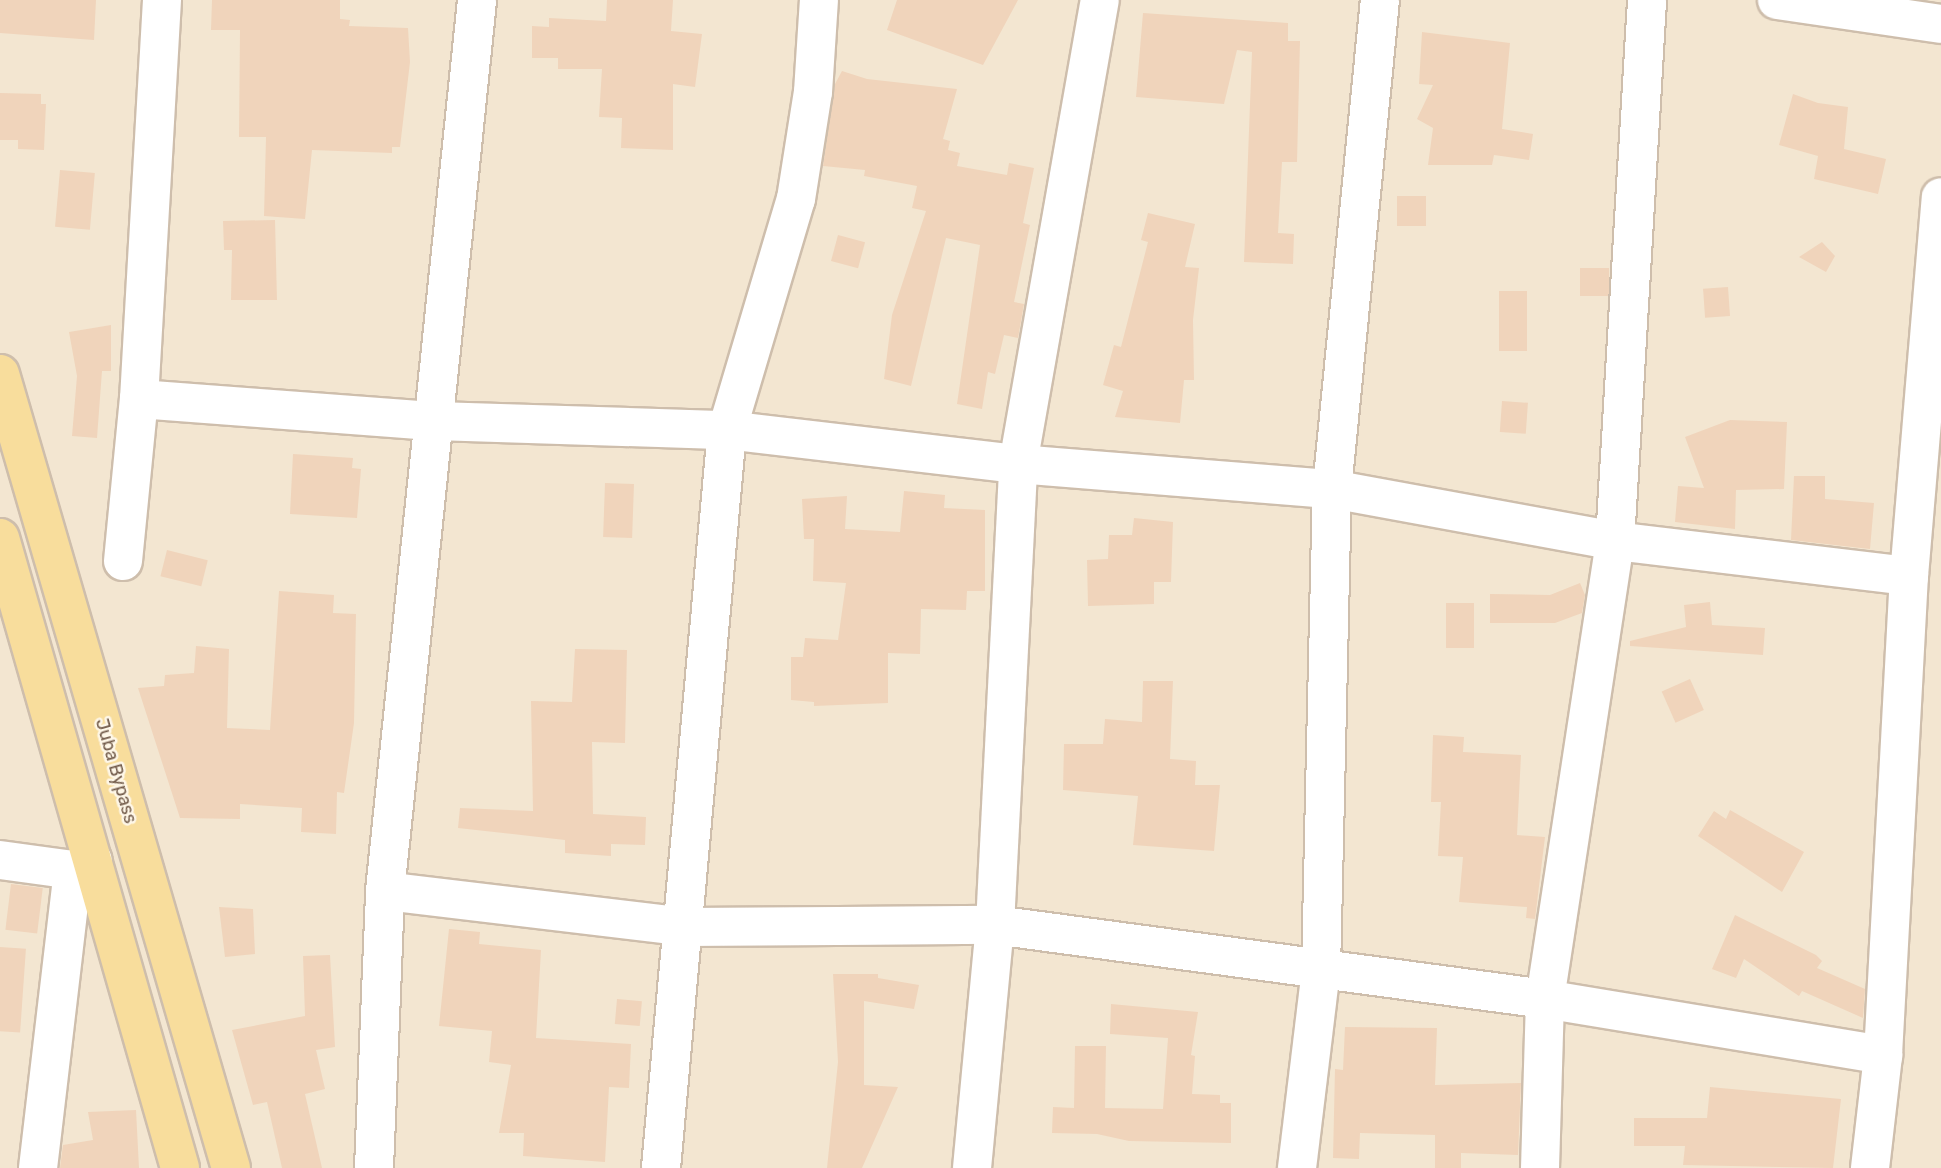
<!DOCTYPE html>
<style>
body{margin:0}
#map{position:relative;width:1941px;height:1168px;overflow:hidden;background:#fbf4e2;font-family:Rubik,sans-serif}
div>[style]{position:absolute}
.residential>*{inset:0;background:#f3e6d1;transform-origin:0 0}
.building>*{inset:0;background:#f0d4bb;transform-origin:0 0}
.roads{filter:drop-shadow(2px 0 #cebeac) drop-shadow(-2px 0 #cebeac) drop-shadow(0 2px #cebeac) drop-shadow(0 -2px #cebeac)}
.minor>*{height:38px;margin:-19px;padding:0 19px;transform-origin:19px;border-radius:19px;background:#fff}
.major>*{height:38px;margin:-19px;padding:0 19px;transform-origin:19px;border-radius:19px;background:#f8dd9c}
span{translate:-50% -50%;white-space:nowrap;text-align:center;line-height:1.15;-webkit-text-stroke:5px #fef7e8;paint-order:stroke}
.street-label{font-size:18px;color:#725b4a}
</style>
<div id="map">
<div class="residential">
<div style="left:0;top:0;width:1941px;height:1168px"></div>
</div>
<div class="building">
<div style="clip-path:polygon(0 0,96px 0,94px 40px,0 33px)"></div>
<div style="clip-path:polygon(212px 0,340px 0,340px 19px,350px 20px,349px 26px,408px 28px,410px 62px,400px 147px,392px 147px,392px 153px,312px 150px,305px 219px,264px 216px,266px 137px,239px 137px,240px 30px,211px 30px)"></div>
<div style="clip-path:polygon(607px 0,673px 0,671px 31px,702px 34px,695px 87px,673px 84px,673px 150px,621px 148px,622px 118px,599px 117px,602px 69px,558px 69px,558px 58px,532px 58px,532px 26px,549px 27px,549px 18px,606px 21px)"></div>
<div style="clip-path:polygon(897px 0,1018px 0,983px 65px,887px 30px)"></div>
<div style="clip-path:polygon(1143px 13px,1288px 23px,1288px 41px,1300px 41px,1297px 162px,1282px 162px,1278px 233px,1294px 234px,1293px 264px,1244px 262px,1252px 52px,1237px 50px,1224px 104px,1136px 97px)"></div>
<div style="clip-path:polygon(1422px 32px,1510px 43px,1502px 129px,1533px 134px,1529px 160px,1494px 155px,1492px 165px,1428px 165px,1433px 128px,1417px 119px,1433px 85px,1419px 84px)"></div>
<div style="clip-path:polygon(842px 71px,867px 79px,957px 89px,943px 139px,950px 141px,948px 150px,960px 153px,957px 166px,1007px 175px,1009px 163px,1034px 168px,1023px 223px,1030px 225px,1014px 302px,1024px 304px,1018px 338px,1004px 335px,995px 374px,988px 372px,982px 409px,957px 404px,980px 245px,946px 238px,911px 386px,884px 379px,892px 315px,926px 211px,912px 208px,917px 186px,864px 176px,865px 170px,823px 166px,835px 84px)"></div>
<div style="clip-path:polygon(0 93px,41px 94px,41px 104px,46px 104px,44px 150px,18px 149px,18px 140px,0 140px)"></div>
<div style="clip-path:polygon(1793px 94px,1818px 103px,1848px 107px,1844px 149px,1886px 159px,1878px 194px,1814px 179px,1818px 156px,1779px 145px)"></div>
<div style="left:60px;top:170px;width:35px;height:57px;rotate:5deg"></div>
<div style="left:1426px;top:196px;width:30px;height:29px;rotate:90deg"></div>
<div style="clip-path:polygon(1148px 213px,1195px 224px,1185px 267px,1199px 268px,1193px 320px,1194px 380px,1184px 380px,1180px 423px,1115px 417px,1123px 391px,1103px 385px,1114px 345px,1121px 347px,1148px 242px,1141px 240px)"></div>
<div style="clip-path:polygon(275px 220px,277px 300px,231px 300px,232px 250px,224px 250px,223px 221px)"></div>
<div style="left:838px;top:235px;width:28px;height:27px;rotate:15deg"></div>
<div style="clip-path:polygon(1822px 242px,1835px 256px,1826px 272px,1799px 257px)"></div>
<div style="left:1580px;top:268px;width:29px;height:28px"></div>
<div style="left:1728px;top:287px;width:29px;height:25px;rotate:86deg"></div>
<div style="left:1499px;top:291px;width:28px;height:60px"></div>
<div style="clip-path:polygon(111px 325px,111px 371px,102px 371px,97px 438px,72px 436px,77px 376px,69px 332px)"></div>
<div style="left:1502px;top:401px;width:26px;height:31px;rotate:4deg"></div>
<div style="clip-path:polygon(1730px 420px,1787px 422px,1784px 489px,1736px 490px,1735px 529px,1675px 522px,1678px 486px,1704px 488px,1685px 437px)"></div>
<div style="clip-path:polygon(293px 454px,353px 458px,352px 468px,361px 469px,357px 518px,290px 514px)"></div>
<div style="clip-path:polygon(1794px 476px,1825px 476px,1825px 499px,1874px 503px,1870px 549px,1791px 540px)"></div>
<div style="left:605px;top:483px;width:29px;height:54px;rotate:2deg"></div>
<div style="clip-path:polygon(904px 491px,945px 495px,944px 508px,985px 510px,985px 591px,967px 591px,966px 610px,921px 609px,920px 654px,888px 653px,888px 703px,814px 706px,814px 702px,791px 700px,791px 657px,803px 657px,805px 638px,838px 640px,846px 583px,813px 581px,814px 539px,804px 539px,802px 499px,847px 496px,845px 529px,900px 532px)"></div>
<div style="clip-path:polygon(1134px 518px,1173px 522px,1171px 582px,1154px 582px,1154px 604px,1088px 606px,1087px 560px,1108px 559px,1109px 535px,1132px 535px)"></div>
<div style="left:167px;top:550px;width:42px;height:27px;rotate:14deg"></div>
<div style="clip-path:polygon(1580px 583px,1585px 595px,1582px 613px,1555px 623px,1490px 623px,1490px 594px,1550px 595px)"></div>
<div style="clip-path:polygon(279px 591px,334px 595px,333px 613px,356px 614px,354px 723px,344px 793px,337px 792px,336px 834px,301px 832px,302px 808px,240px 804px,240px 819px,180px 818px,138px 688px,164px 686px,165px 675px,194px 673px,196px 646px,229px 649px,227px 728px,270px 730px)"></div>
<div style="clip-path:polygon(1710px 602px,1712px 625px,1765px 628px,1763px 655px,1630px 646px,1630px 641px,1686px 627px,1684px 605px)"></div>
<div style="left:1446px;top:603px;width:28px;height:45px"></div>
<div style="clip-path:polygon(575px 649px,627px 650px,625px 743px,592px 742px,593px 814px,646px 817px,645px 845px,611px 844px,611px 856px,565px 853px,565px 840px,458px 828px,460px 808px,533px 811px,531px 701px,572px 702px)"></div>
<div style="left:1690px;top:679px;width:34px;height:31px;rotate:66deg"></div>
<div style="clip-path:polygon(1143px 681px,1173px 681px,1170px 759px,1196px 761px,1195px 785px,1220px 785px,1214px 851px,1133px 845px,1138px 796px,1063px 790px,1064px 744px,1103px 744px,1105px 719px,1142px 722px)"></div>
<div style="clip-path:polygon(1433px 735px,1464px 737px,1463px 752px,1521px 755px,1517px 835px,1545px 837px,1535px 919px,1526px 918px,1527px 907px,1459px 902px,1463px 857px,1438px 856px,1441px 802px,1431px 802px)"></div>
<div style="clip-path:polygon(1730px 810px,1804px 852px,1782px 892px,1698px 836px,1714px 811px,1726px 819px)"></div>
<div style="left:11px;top:884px;width:32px;height:46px;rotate:7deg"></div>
<div style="clip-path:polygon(219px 907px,253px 909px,255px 954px,225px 957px)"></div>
<div style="clip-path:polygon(1735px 915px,1816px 955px,1822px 961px,1817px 968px,1865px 989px,1863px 1018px,1802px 991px,1799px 996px,1744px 959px,1736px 978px,1712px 969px)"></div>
<div style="clip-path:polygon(449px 929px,480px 932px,479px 944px,541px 950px,536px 1038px,631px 1044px,629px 1088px,609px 1087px,605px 1162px,523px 1156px,524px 1133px,499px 1133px,511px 1065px,489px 1062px,492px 1031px,439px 1026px)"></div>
<div style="left:0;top:947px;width:26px;height:84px;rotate:4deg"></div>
<div style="clip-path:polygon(330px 955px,335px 1047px,316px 1050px,325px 1089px,305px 1094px,322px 1168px,282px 1168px,267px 1102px,253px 1105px,232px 1030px,305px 1016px,303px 956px)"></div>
<div style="clip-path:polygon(833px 974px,878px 974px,878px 978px,919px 985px,914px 1009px,864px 1001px,864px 1085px,898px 1087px,862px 1168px,827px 1168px,838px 1062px)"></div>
<div style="left:617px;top:999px;width:25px;height:25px;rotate:5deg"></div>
<div style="clip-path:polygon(1111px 1004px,1198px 1012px,1191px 1055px,1195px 1056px,1192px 1094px,1220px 1095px,1220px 1103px,1231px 1103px,1231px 1143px,1129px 1141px,1097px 1134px,1052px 1133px,1053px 1107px,1074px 1108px,1075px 1046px,1106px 1046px,1105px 1108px,1163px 1109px,1168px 1038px,1110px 1034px)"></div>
<div style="clip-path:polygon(1345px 1027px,1437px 1028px,1435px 1085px,1521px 1083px,1518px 1155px,1461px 1153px,1461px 1168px,1435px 1168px,1435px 1135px,1360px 1133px,1359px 1159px,1333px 1158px,1335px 1069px,1343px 1070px)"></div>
<div style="clip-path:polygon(1710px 1087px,1841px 1099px,1833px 1168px,1683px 1165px,1685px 1146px,1634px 1146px,1634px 1118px,1707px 1118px)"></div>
<div style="clip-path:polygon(136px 1110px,139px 1168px,60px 1168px,63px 1145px,93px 1140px,88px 1112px)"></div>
</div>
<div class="roads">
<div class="minor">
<div style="left:1777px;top:0;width:166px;rotate:8.3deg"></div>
<div style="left:139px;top:399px;width:297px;rotate:4.3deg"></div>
<div style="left:435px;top:421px;width:292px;rotate:1.8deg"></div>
<div style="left:727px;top:430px;width:293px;rotate:6.7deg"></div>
<div style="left:1018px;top:464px;width:315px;rotate:4.6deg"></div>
<div style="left:1332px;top:489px;width:288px;rotate:10.4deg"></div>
<div style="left:1615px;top:541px;width:296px;rotate:6.8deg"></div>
<div style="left:123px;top:561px;width:163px;rotate:-84.4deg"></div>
<div style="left:139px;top:399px;width:400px;rotate:-86.7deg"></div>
<div style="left:0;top:860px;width:74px;rotate:7.8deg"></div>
<div style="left:73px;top:870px;width:22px;rotate:-27deg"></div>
<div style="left:385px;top:891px;width:302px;rotate:6.8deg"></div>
<div style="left:685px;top:927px;width:310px;rotate:-0.4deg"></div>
<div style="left:995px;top:925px;width:555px;rotate:7.66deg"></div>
<div style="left:1545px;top:999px;width:343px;rotate:9.4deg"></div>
<div style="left:38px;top:1168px;width:300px;rotate:-83.3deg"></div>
<div style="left:374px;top:1168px;width:277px;rotate:-87.7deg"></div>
<div style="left:385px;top:891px;width:896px;rotate:-84.1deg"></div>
<div style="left:661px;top:1168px;width:741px;rotate:-84.89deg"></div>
<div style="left:727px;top:430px;width:241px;rotate:-73.4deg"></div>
<div style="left:796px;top:199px;width:108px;rotate:-81deg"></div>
<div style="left:813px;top:92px;width:92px;rotate:-86.3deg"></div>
<div style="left:972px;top:1168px;width:244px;rotate:-84.6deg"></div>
<div style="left:995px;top:925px;width:462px;rotate:-87.1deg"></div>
<div style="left:1018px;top:464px;width:471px;rotate:-80deg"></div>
<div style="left:1297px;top:1168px;width:199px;rotate:-83.1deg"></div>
<div style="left:1321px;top:970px;width:481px;rotate:-88.7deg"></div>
<div style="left:1332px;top:489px;width:491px;rotate:-84.4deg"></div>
<div style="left:1540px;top:1168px;width:169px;rotate:-88.3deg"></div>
<div style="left:1545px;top:999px;width:463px;rotate:-81.3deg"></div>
<div style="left:1615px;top:541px;width:542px;rotate:-86.61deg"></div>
<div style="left:1870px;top:1168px;width:114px;rotate:-83.4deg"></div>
<div style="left:1883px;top:1055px;width:480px;rotate:-86.9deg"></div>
<div style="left:1909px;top:576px;width:380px;rotate:-85.2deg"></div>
</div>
<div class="major">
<div style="left:0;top:374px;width:827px;rotate:73.78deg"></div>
<div style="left:0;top:538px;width:655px;rotate:74.05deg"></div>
</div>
</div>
<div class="street-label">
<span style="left:116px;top:771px;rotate:74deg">Juba Bypass</span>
</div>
</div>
